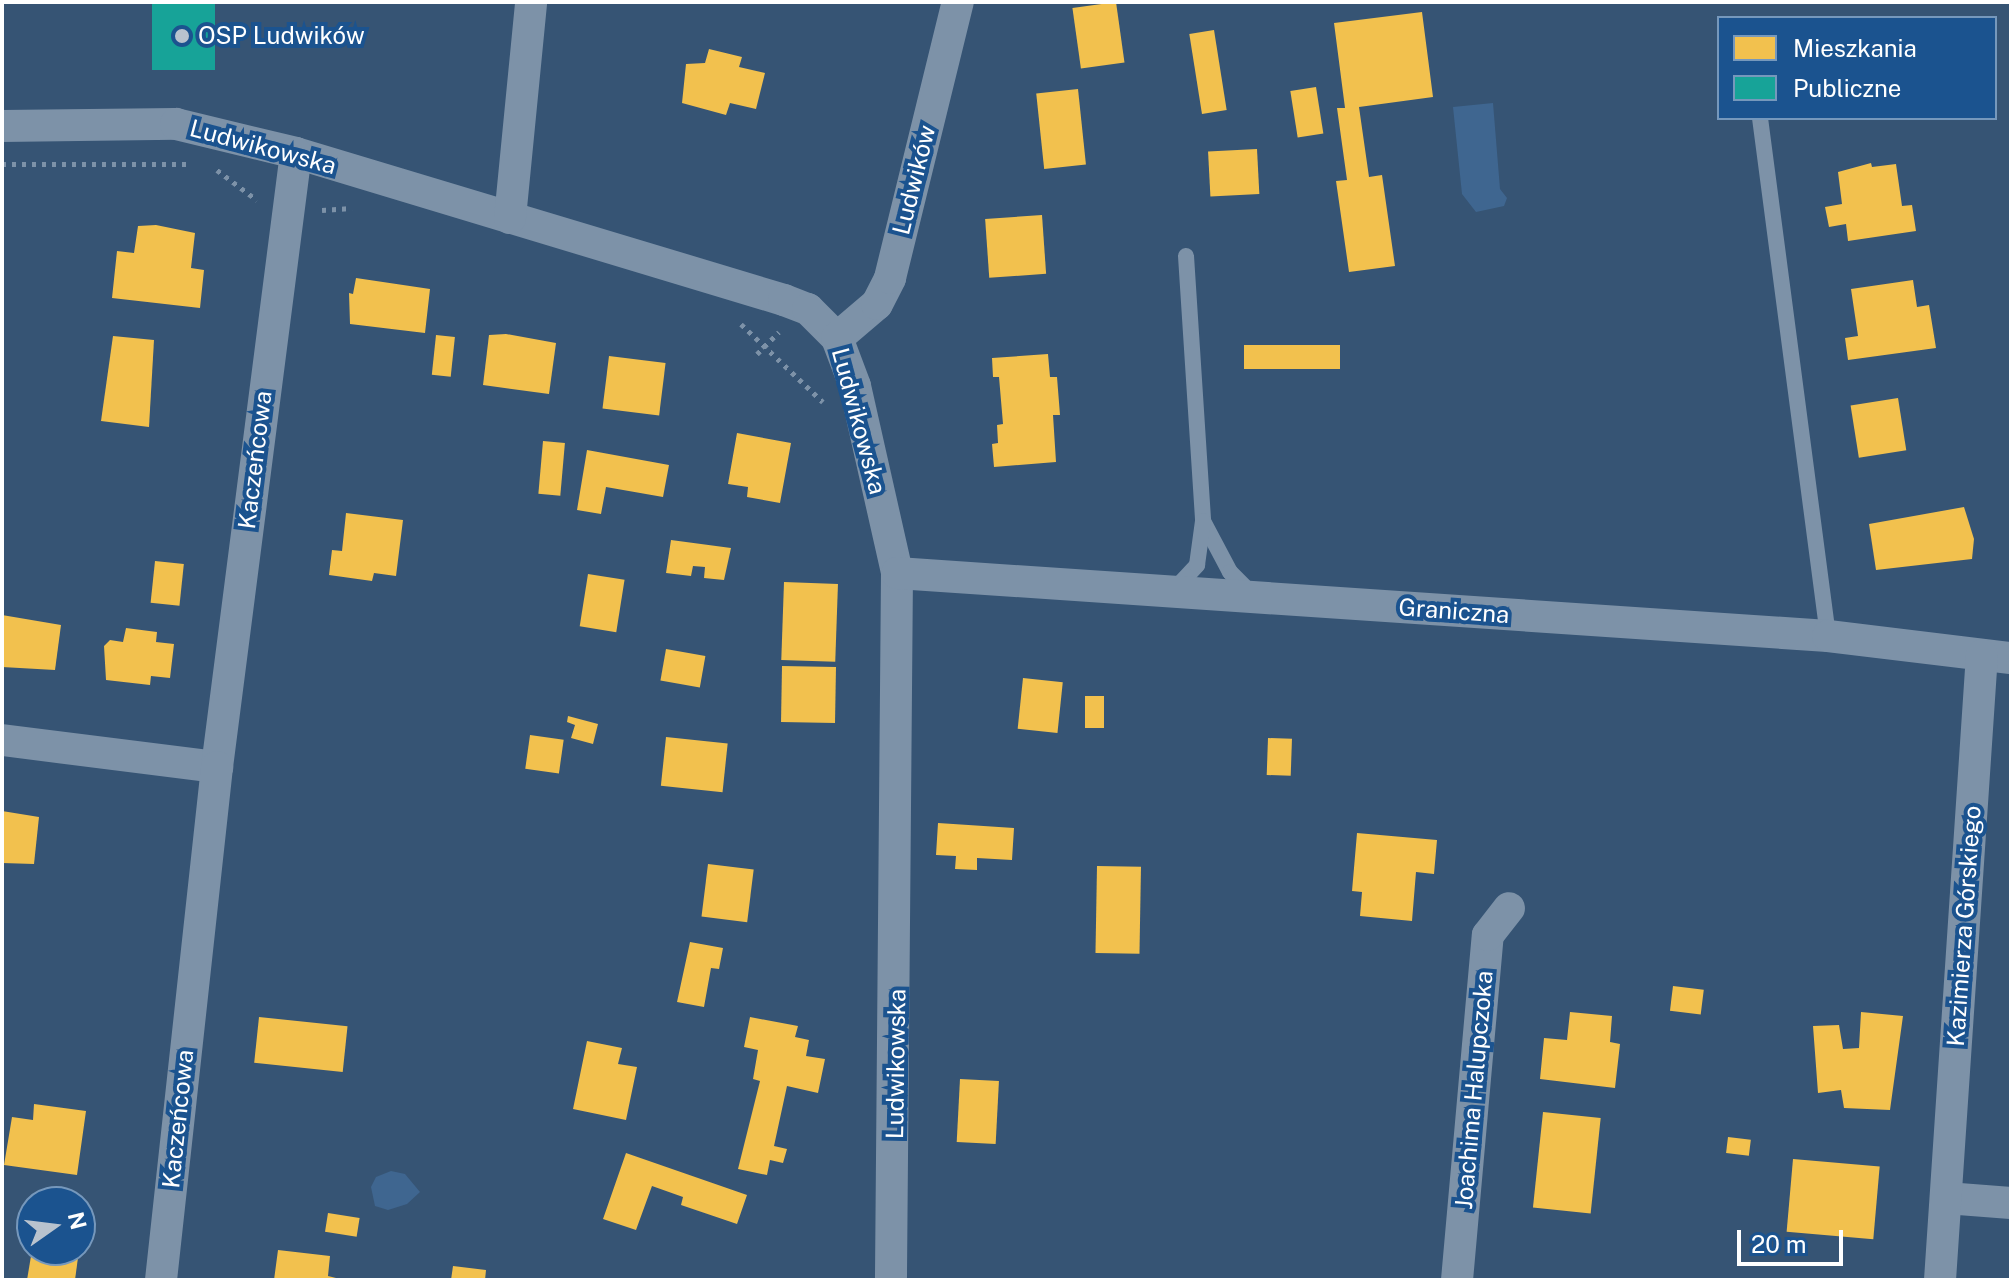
<!DOCTYPE html>
<meta charset="utf-8">
<style>
body{margin:0}
#map{position:relative;width:2013px;height:1282px;overflow:hidden;background:#365474;font-family:"Public Sans",sans-serif}
div>[style]{position:absolute}
.water>*{inset:0;background:#3f6690}
.homes>*{inset:0;background:#f2c14e;transform-origin:0 0}
.public>*{inset:0;background:#17a398;transform-origin:0 0}
.path>*{height:5px;margin-top:-2.5px;transform-origin:0;background:repeating-linear-gradient(90deg,#7d92a8 0 4px,transparent 0 10px)}
.service>*{height:16px;margin:-8px;padding:0 8px;transform-origin:8px;border-radius:8px;background:#7d92a8}
.minor>*{height:32px;margin:-16px;padding:0 16px;transform-origin:16px;border-radius:16px;background:#7d92a8}
.dots>*{width:22px;height:22px;translate:-50% -50%;box-sizing:border-box;border:4px solid #1b538f;border-radius:50%}
span{translate:-50% -50%;white-space:nowrap;text-align:center;line-height:1.15;-webkit-text-stroke:8px #1b538f;paint-order:stroke}
.poi-label{font-size:24px;color:#fff}
.left{translate:0 -50%;text-align:left}
.street-label{font-size:24px;color:#fff}
.frame{position:absolute;inset:0;border:4px solid #fff;pointer-events:none}
.legend{position:absolute;left:1717px;top:16px;width:280px;height:104px;box-sizing:border-box;background:#1b538f;border:2px solid #7698bc;margin:0;padding:10px 14px;list-style:none;font-size:24px;color:#fff}
.legend li{display:flex;align-items:center;gap:16px;height:40px}
.legend b{width:40px;border:2px solid #7698bc}
.north{position:absolute;left:16px;top:1186px;width:80px;height:80px;box-sizing:border-box;background:#1b538f;border:2px solid #7698bc;border-radius:50%;rotate:76deg;font-size:22px;font-weight:700;line-height:32px;text-align:center;color:#fff}
.north::after{content:'';display:block;margin:auto;width:28px;height:36px;background:#b9c3ce;clip-path:polygon(50% 0,100% 100%,50% 72%,0 100%)}
.scale{position:absolute;left:1737px;top:1230px;width:106px;height:36px;box-sizing:border-box;border:4px solid #fff;border-top:0;padding-left:10px;font-size:24px;line-height:28px;white-space:nowrap;color:#fff;-webkit-text-stroke:6px #1b538f;paint-order:stroke}
</style>
<div id="map">
<div class="water">
<div style="clip-path:polygon(1493px 103px,1500px 189px,1507px 198px,1504px 206px,1476px 212px,1462px 194px,1453px 107px)"></div>
<div style="clip-path:polygon(391px 1171px,405px 1174px,420px 1192px,407px 1204px,388px 1210px,375px 1206px,371px 1187px,376px 1177px)"></div>
</div>
<div class="homes">
<div style="left:1116px;top:2px;width:61px;height:44px;rotate:82deg"></div>
<div style="clip-path:polygon(1422px 12px,1433px 97px,1359px 107px,1369px 177px,1382px 175px,1395px 266px,1349px 272px,1336px 181px,1347px 180px,1337px 108px,1345px 108px,1334px 23px)"></div>
<div style="left:1214px;top:30px;width:81px;height:25px;rotate:81deg"></div>
<div style="clip-path:polygon(709px 49px,742px 57px,739px 67px,765px 73px,756px 109px,730px 103px,726px 115px,682px 103px,686px 64px,705px 63px)"></div>
<div style="left:1316px;top:87px;width:47px;height:26px;rotate:81deg"></div>
<div style="left:1078px;top:89px;width:76px;height:42px;rotate:84deg"></div>
<div style="left:1257px;top:149px;width:45px;height:49px;rotate:87deg"></div>
<div style="clip-path:polygon(1871px 163px,1872px 167px,1896px 164px,1902px 206px,1912px 205px,1916px 231px,1848px 241px,1846px 224px,1829px 227px,1825px 207px,1842px 204px,1838px 172px)"></div>
<div style="left:1042px;top:215px;width:59px;height:57px;rotate:86deg"></div>
<div style="clip-path:polygon(156px 225px,195px 233px,191px 268px,204px 270px,200px 308px,112px 298px,117px 251px,134px 253px,138px 226px)"></div>
<div style="clip-path:polygon(356px 278px,430px 289px,425px 333px,350px 324px,349px 293px,353px 294px)"></div>
<div style="clip-path:polygon(1913px 280px,1917px 307px,1929px 305px,1936px 348px,1848px 360px,1845px 338px,1858px 336px,1851px 289px)"></div>
<div style="clip-path:polygon(506px 334px,556px 343px,549px 394px,483px 385px,489px 335px)"></div>
<div style="left:436px;top:335px;width:19px;height:40px;rotate:6deg"></div>
<div style="clip-path:polygon(113px 336px,154px 340px,149px 427px,101px 421px)"></div>
<div style="left:1340px;top:345px;width:24px;height:96px;rotate:90deg"></div>
<div style="clip-path:polygon(1048px 354px,1050px 377px,1057px 377px,1060px 415px,1053px 415px,1056px 462px,994px 467px,992px 444px,998px 443px,997px 425px,1003px 424px,999px 377px,993px 377px,992px 358px)"></div>
<div style="left:609px;top:356px;width:57px;height:53px;rotate:7deg"></div>
<div style="left:1898px;top:398px;width:53px;height:48px;rotate:81deg"></div>
<div style="clip-path:polygon(737px 433px,791px 443px,780px 503px,747px 497px,748px 487px,728px 484px)"></div>
<div style="left:543px;top:441px;width:22px;height:53px;rotate:5deg"></div>
<div style="clip-path:polygon(587px 450px,669px 465px,663px 497px,606px 487px,601px 514px,577px 510px)"></div>
<div style="clip-path:polygon(1964px 507px,1974px 539px,1972px 559px,1876px 570px,1869px 524px)"></div>
<div style="clip-path:polygon(346px 513px,403px 520px,396px 576px,374px 573px,372px 581px,329px 575px,332px 550px,342px 551px)"></div>
<div style="clip-path:polygon(671px 540px,731px 548px,724px 580px,704px 578px,705px 567px,693px 566px,691px 576px,666px 573px)"></div>
<div style="left:155px;top:561px;width:29px;height:42px;rotate:6deg"></div>
<div style="left:588px;top:574px;width:37px;height:53px;rotate:9deg"></div>
<div style="left:784px;top:582px;width:54px;height:78px;rotate:2deg"></div>
<div style="clip-path:polygon(2px 615px,61px 625px,55px 670px,2px 667px)"></div>
<div style="clip-path:polygon(126px 628px,157px 632px,156px 642px,174px 644px,170px 678px,151px 676px,150px 685px,106px 680px,104px 646px,110px 640px,123px 642px)"></div>
<div style="left:666px;top:649px;width:40px;height:32px;rotate:10deg"></div>
<div style="left:782px;top:666px;width:54px;height:56px;rotate:1deg"></div>
<div style="left:1023px;top:678px;width:40px;height:51px;rotate:6deg"></div>
<div style="left:1085px;top:696px;width:19px;height:32px"></div>
<div style="clip-path:polygon(568px 716px,598px 724px,593px 744px,571px 738px,575px 725px,567px 722px)"></div>
<div style="left:530px;top:735px;width:34px;height:34px;rotate:8deg"></div>
<div style="left:666px;top:737px;width:62px;height:49px;rotate:6deg"></div>
<div style="left:1268px;top:738px;width:24px;height:37px;rotate:2deg"></div>
<div style="clip-path:polygon(2px 811px,39px 817px,34px 864px,2px 863px)"></div>
<div style="clip-path:polygon(938px 823px,1014px 828px,1012px 860px,977px 858px,977px 870px,955px 869px,956px 856px,936px 855px)"></div>
<div style="clip-path:polygon(1357px 833px,1437px 840px,1434px 874px,1416px 872px,1412px 921px,1360px 916px,1362px 892px,1352px 891px)"></div>
<div style="left:708px;top:864px;width:46px;height:53px;rotate:7deg"></div>
<div style="left:1097px;top:866px;width:44px;height:87px;rotate:1deg"></div>
<div style="clip-path:polygon(690px 942px,723px 948px,719px 969px,711px 968px,704px 1007px,677px 1002px)"></div>
<div style="left:1673px;top:986px;width:31px;height:25px;rotate:7deg"></div>
<div style="clip-path:polygon(1570px 1012px,1612px 1016px,1610px 1042px,1620px 1044px,1615px 1088px,1540px 1079px,1544px 1038px,1567px 1040px)"></div>
<div style="clip-path:polygon(1861px 1012px,1903px 1016px,1890px 1110px,1844px 1108px,1841px 1090px,1818px 1093px,1813px 1026px,1839px 1025px,1843px 1049px,1859px 1048px)"></div>
<div style="left:259px;top:1017px;width:89px;height:46px;rotate:6deg"></div>
<div style="clip-path:polygon(750px 1017px,798px 1026px,795px 1037px,809px 1040px,806px 1056px,825px 1059px,818px 1093px,787px 1086px,774px 1146px,787px 1149px,783px 1163px,770px 1160px,767px 1175px,738px 1169px,760px 1081px,753px 1079px,758px 1050px,744px 1047px)"></div>
<div style="clip-path:polygon(587px 1041px,622px 1048px,618px 1064px,637px 1067px,626px 1120px,573px 1109px)"></div>
<div style="left:960px;top:1079px;width:39px;height:63px;rotate:3deg"></div>
<div style="clip-path:polygon(34px 1104px,86px 1111px,77px 1175px,4px 1165px,12px 1117px,33px 1120px)"></div>
<div style="left:1543px;top:1112px;width:58px;height:96px;rotate:6deg"></div>
<div style="left:1728px;top:1137px;width:23px;height:16px;rotate:7deg"></div>
<div style="clip-path:polygon(626px 1153px,747px 1195px,737px 1224px,681px 1205px,683px 1197px,652px 1186px,636px 1230px,603px 1219px)"></div>
<div style="left:1793px;top:1159px;width:87px;height:73px;rotate:5deg"></div>
<div style="left:328px;top:1213px;width:32px;height:19px;rotate:9deg"></div>
<div style="clip-path:polygon(32px 1250px,79px 1250px,75px 1280px,27px 1280px)"></div>
<div style="clip-path:polygon(278px 1250px,330px 1256px,328px 1276px,344px 1280px,274px 1280px)"></div>
<div style="clip-path:polygon(453px 1266px,486px 1270px,485px 1280px,451px 1280px)"></div>
</div>
<div class="public">
<div style="left:152px;top:2px;width:63px;height:68px"></div>
</div>
<div class="path">
<div style="left:2px;top:164px;width:187px"></div>
<div style="left:217px;top:170px;width:50px;rotate:36.9deg"></div>
<div style="left:322px;top:210px;width:30px;rotate:-4deg"></div>
<div style="left:741px;top:324px;width:113px;rotate:43.6deg"></div>
<div style="left:757px;top:354px;width:31px;rotate:-45deg"></div>
</div>
<div class="service">
<div style="left:1760px;top:118px;width:522px;rotate:82.52deg"></div>
<div style="left:1186px;top:256px;width:266px;rotate:86.3deg"></div>
<div style="left:1203px;top:521px;width:58px;rotate:62.1deg"></div>
<div style="left:1230px;top:572px;width:31px;rotate:45deg"></div>
<div style="left:1172px;top:592px;width:37px;rotate:-47deg"></div>
<div style="left:1197px;top:565px;width:44px;rotate:-82.2deg"></div>
</div>
<div class="minor">
<div style="left:2px;top:126px;width:174px;rotate:-0.7deg"></div>
<div style="left:176px;top:124px;width:123px;rotate:13.6deg"></div>
<div style="left:296px;top:153px;width:510px;rotate:16.76deg"></div>
<div style="left:784px;top:300px;width:26px;rotate:21deg"></div>
<div style="left:808px;top:309px;width:41px;rotate:45deg"></div>
<div style="left:837px;top:338px;width:51px;rotate:69.4deg"></div>
<div style="left:855px;top:386px;width:192px;rotate:77.3deg"></div>
<div style="left:897px;top:573px;width:707px;rotate:90.49deg"></div>
<div style="left:510px;top:218px;width:217px;rotate:-84.4deg"></div>
<div style="left:837px;top:338px;width:52px;rotate:-40.4deg"></div>
<div style="left:877px;top:304px;width:29px;rotate:-63deg"></div>
<div style="left:890px;top:278px;width:284px;rotate:-76.2deg"></div>
<div style="left:897px;top:573px;width:933px;rotate:3.87deg"></div>
<div style="left:1828px;top:636px;width:184px;rotate:6.9deg"></div>
<div style="left:2px;top:740px;width:217px;rotate:7.2deg"></div>
<div style="left:217px;top:767px;width:619px;rotate:-82.67deg"></div>
<div style="left:1946px;top:1198px;width:65px;rotate:4.4deg"></div>
<div style="left:161px;top:1280px;width:516px;rotate:-83.77deg"></div>
<div style="left:1457px;top:1280px;width:346px;rotate:-84.9deg"></div>
<div style="left:1488px;top:935px;width:34px;rotate:-52deg"></div>
<div style="left:1940px;top:1280px;width:626px;rotate:-86.16deg"></div>
</div>
<div class="dots">
<div style="left:182px;top:36px;background:#b9c3ce"></div>
</div>
<div class="poi-label">
<span class="left" style="left:198px;top:36px">OSP Ludwików</span>
</div>
<div class="street-label">
<span style="left:263px;top:147px;rotate:15deg">Ludwikowska</span>
<span style="left:914px;top:180px;rotate:-76deg">Ludwików</span>
<span style="left:859px;top:421px;rotate:75deg">Ludwikowska</span>
<span style="left:255px;top:460px;rotate:-83deg">Kaczeńcowa</span>
<span style="left:1454px;top:611px;rotate:4deg">Graniczna</span>
<span style="left:1964px;top:926px;rotate:-86deg">Kazimierza Górskiego</span>
<span style="left:896px;top:1064px;rotate:-89deg">Ludwikowska</span>
<span style="left:1474px;top:1090px;rotate:-85deg">Joachima Halupczoka</span>
<span style="left:178px;top:1119px;rotate:-84deg">Kaczeńcowa</span>
</div>
<div class="frame"></div>
<ul class="legend">
<li><b style="height:22px;background:#f2c14e"></b>Mieszkania</li>
<li><b style="height:22px;background:#17a398"></b>Publiczne</li>
</ul>
<div class="north">N</div>
<div class="scale">20 m</div>
</div>
